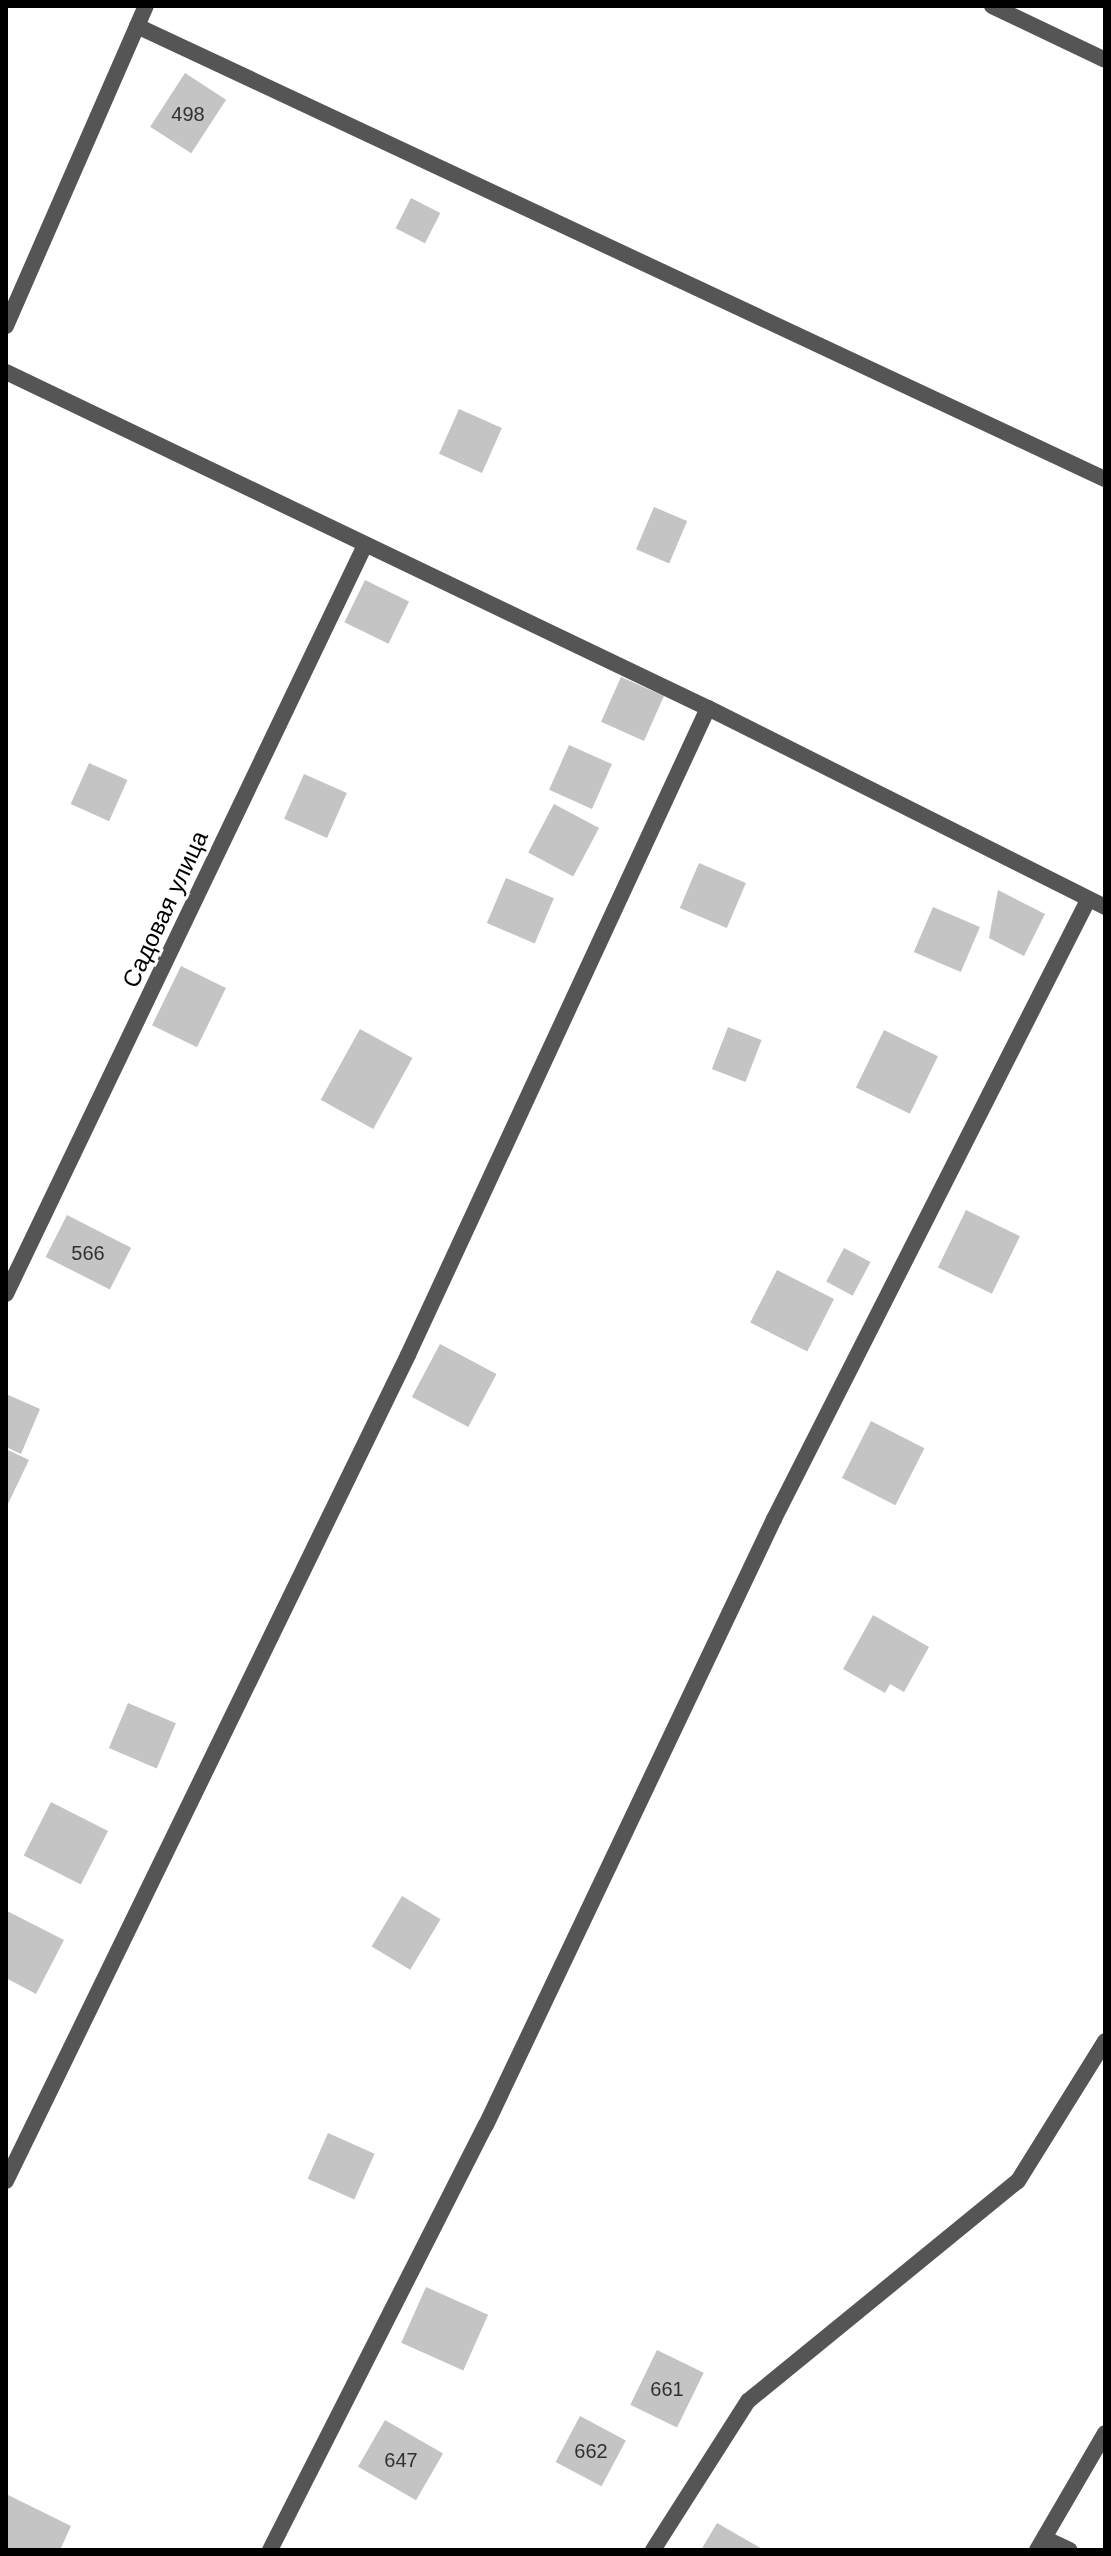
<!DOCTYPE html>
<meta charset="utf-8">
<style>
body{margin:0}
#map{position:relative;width:1111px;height:2556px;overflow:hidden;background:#fff;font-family:Arial,sans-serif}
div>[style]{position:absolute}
.building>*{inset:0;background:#c4c4c4;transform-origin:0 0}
.lane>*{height:16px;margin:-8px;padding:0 8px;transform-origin:8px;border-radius:8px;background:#555}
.street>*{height:16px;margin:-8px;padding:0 8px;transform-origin:8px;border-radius:8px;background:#555}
span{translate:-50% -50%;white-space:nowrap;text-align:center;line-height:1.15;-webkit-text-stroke:6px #fff;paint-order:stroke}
.number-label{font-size:20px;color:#313131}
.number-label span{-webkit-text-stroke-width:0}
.street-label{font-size:24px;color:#000}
.frame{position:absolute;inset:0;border:8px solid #000;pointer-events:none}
</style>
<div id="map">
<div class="building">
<div style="left:185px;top:73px;width:49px;height:64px;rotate:33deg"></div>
<div style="left:411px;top:198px;width:33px;height:34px;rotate:27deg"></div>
<div style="left:459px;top:409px;width:47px;height:49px;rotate:24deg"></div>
<div style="left:654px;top:507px;width:36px;height:46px;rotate:23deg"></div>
<div style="left:365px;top:580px;width:49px;height:47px;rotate:26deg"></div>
<div style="left:621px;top:677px;width:47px;height:49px;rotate:24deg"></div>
<div style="left:569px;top:745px;width:47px;height:49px;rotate:24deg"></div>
<div style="left:89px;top:763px;width:42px;height:45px;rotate:24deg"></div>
<div style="left:304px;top:774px;width:47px;height:49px;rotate:24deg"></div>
<div style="left:554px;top:804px;width:51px;height:55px;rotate:28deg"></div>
<div style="left:699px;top:863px;width:51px;height:49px;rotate:23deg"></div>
<div style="left:506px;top:878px;width:52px;height:49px;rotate:23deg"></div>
<div style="clip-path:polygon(998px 890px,1045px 914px,1024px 956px,989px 938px)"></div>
<div style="left:933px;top:907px;width:51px;height:49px;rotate:23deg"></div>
<div style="left:181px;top:966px;width:50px;height:66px;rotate:26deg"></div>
<div style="left:728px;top:1027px;width:36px;height:45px;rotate:21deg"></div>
<div style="left:360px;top:1029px;width:60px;height:81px;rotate:29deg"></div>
<div style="left:884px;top:1030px;width:60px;height:64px;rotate:26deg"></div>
<div style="left:966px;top:1210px;width:60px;height:64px;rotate:26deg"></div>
<div style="left:67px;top:1215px;width:72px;height:47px;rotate:27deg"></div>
<div style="left:844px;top:1248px;width:30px;height:38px;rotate:28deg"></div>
<div style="left:777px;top:1270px;width:64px;height:59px;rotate:27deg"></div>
<div style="left:440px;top:1344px;width:64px;height:60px;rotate:28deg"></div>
<div style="clip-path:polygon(6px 1394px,40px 1409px,21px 1454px,6px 1447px)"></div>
<div style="left:871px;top:1421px;width:60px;height:64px;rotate:27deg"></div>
<div style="clip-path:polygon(6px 1449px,29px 1460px,6px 1508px)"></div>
<div style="clip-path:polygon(873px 1615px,929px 1647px,904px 1692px,890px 1684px,885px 1693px,843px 1669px)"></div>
<div style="left:128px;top:1703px;width:52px;height:49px;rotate:23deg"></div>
<div style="left:51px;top:1802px;width:64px;height:60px;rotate:27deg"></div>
<div style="left:402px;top:1896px;width:45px;height:59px;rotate:31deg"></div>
<div style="clip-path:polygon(7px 1911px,64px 1940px,36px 1994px,6px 1978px)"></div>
<div style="left:328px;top:2133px;width:51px;height:50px;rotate:24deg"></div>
<div style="left:426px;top:2287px;width:68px;height:61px;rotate:24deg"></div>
<div style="left:657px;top:2350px;width:52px;height:61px;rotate:26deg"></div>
<div style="left:580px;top:2416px;width:52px;height:52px;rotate:28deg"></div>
<div style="left:385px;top:2420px;width:67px;height:54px;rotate:30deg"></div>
<div style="clip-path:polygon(6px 2494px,71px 2526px,60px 2550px,6px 2550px)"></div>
<div style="clip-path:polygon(717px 2523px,764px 2550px,701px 2550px)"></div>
</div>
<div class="lane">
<div style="left:992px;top:6px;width:125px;rotate:25.5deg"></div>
<div style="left:137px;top:26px;width:1069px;rotate:25.08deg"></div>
<div style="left:6px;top:372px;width:778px;rotate:25.58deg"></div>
<div style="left:708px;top:708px;width:444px;rotate:26.6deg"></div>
<div style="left:270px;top:2550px;width:477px;rotate:-63.1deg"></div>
<div style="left:486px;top:2125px;width:671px;rotate:-64.58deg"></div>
<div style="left:774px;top:1519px;width:694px;rotate:-63.1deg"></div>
<div style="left:1037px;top:2550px;width:135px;rotate:-59.8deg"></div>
</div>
<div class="street">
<div style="left:6px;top:326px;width:349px;rotate:-66.4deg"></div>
<div style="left:6px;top:1294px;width:831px;rotate:-64.39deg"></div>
<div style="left:6px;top:2181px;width:919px;rotate:-64.05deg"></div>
<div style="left:408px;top:1355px;width:713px;rotate:-65.12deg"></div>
<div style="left:1046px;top:2539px;width:26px;rotate:25deg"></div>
<div style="left:653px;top:2550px;width:177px;rotate:-57.5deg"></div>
<div style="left:748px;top:2401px;width:348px;rotate:-39.2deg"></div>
<div style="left:1018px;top:2181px;width:165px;rotate:-58.1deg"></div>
</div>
<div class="number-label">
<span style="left:188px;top:114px">498</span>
<span style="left:88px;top:1253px">566</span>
<span style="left:667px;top:2389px">661</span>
<span style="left:591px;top:2451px">662</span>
<span style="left:401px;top:2460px">647</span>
</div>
<div class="street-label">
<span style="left:165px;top:909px;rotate:-65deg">Садовая улица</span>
</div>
<div class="frame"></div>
</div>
